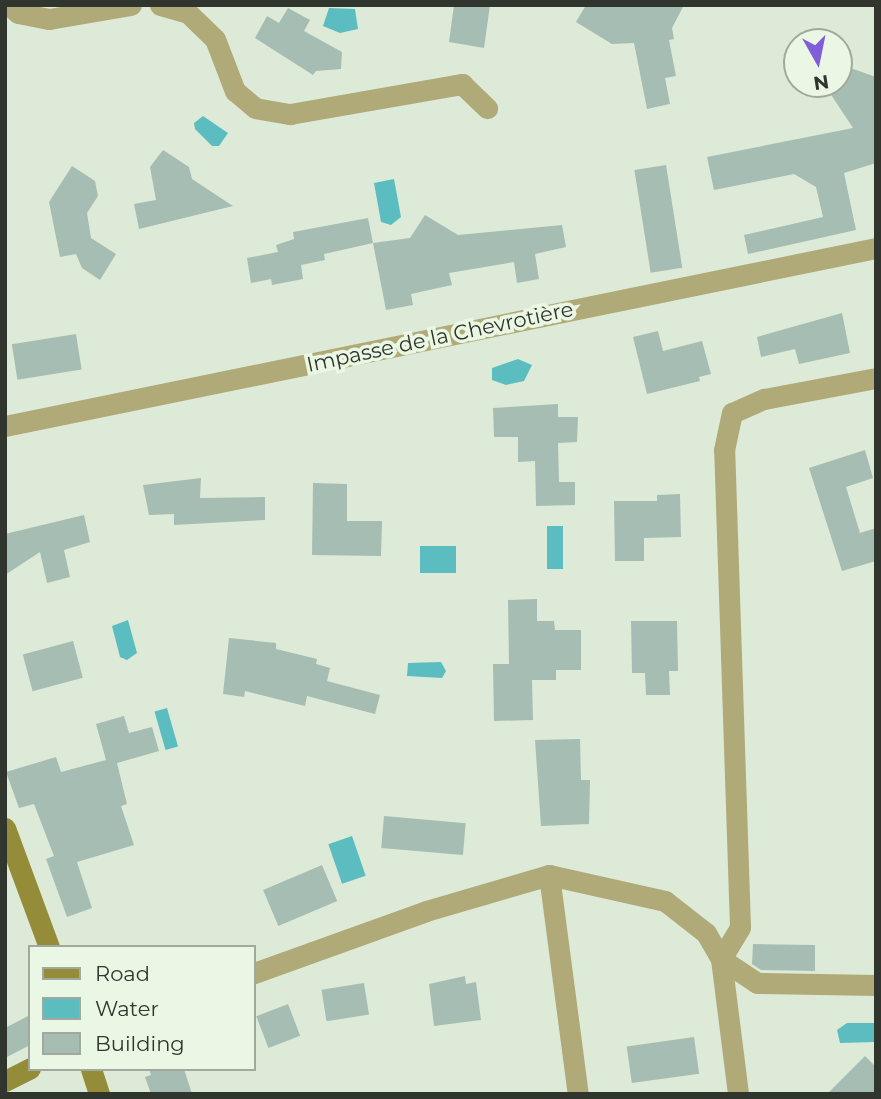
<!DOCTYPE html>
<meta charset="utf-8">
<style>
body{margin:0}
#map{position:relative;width:881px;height:1099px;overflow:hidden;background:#ddead7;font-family:Montserrat,sans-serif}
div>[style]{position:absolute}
.water>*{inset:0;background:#5bbdc0;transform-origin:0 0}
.building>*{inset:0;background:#a6bdb3;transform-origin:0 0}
.street>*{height:21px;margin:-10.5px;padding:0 10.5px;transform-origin:10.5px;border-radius:10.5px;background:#afaa77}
.secondary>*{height:21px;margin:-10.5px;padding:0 10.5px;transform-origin:10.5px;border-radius:10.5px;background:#958c3a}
span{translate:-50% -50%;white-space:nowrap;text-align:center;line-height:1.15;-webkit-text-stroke:7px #eaf7e4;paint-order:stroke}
.street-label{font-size:21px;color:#30352d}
.frame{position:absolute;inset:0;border:7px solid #30352d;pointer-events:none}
.legend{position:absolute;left:28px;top:945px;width:228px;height:126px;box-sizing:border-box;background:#eaf7e4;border:2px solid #a0a99b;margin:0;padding:9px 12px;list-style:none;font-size:21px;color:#30352d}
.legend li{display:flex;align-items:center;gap:14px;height:35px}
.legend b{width:35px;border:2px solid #a0a99b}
.north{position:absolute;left:783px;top:28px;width:70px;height:70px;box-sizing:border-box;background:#eaf7e4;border:2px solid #a0a99b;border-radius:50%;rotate:171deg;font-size:19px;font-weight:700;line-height:28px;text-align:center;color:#30352d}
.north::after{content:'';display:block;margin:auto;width:24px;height:32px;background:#805ed8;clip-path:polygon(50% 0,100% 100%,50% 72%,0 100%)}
</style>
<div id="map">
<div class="water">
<div style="clip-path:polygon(329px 8px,355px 9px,358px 29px,340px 33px,323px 26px)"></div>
<div style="clip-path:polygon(203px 116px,228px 133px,219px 146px,212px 146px,195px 129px,194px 123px)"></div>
<div style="clip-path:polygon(394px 179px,401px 217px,391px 225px,381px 222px,374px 183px)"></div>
<div style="clip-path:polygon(518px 359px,532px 365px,524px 381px,506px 385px,492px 380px,492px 368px)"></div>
<div style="left:547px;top:526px;width:16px;height:43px"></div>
<div style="left:420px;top:546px;width:36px;height:27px"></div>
<div style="clip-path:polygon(128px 620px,137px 653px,127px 660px,120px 657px,112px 626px)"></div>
<div style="clip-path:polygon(441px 662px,446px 671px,442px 678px,407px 676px,408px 663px)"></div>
<div style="left:167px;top:708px;width:40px;height:13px;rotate:74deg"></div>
<div style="left:352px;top:836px;width:42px;height:25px;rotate:71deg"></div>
<div style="clip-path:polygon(847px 1023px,876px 1023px,876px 1042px,840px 1043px,837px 1030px)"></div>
</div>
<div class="building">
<div style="clip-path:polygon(454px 5px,490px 5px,484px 48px,449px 42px)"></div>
<div style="clip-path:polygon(586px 5px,684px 5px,672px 28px,674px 39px,669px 40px,676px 76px,665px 78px,670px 104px,647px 109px,634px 43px,612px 44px,576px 22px)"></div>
<div style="clip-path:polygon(288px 8px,310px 20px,304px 31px,342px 52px,341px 69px,316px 71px,313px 75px,255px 38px,267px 16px,279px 23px)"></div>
<div style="clip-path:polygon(839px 64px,876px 77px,876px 163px,844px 173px,856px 230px,748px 254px,744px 235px,823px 217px,816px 187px,794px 174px,714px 190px,707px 157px,853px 128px,824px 84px,839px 84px)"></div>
<div style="clip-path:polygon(163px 150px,189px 167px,192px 179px,233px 206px,139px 229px,134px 204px,156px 200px,150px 167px)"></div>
<div style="left:666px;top:165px;width:104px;height:32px;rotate:81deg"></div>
<div style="clip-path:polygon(72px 166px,95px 181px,98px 196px,87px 213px,91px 238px,116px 254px,100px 280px,82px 268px,76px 254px,60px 257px,49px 202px)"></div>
<div style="clip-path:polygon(425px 215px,458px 235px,562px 225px,566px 247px,535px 254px,539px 279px,517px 283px,514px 262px,449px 273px,452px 285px,411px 294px,413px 305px,386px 310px,373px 243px,410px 238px)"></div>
<div style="clip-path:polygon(368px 218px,373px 243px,324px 254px,325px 260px,301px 265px,303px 279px,272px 285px,271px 279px,251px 283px,247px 258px,278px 252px,276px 245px,294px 239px,293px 232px)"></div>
<div style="clip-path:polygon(842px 313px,850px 353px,799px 364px,795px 349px,761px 357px,757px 337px)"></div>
<div style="clip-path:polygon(658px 331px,663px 351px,702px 341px,711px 374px,699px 377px,700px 381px,647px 394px,633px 337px)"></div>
<div style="left:76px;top:334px;width:36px;height:65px;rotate:81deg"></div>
<div style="clip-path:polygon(558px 404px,558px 417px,578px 417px,577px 442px,558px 443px,559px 482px,575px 482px,575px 505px,536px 506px,535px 461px,518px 462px,518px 437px,494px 437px,493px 408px)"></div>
<div style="clip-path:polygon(865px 450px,873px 478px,846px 487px,860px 533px,876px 528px,876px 561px,842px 571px,809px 468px)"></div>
<div style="clip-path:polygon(201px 478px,200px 498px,265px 497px,265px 520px,174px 525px,174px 514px,149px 515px,143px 485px)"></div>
<div style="clip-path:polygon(313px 483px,347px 484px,347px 521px,382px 521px,381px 556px,312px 555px)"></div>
<div style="clip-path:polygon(680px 494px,681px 537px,644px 538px,644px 561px,615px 561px,614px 501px,657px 501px,657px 495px)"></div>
<div style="clip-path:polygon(84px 515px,90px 542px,64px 550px,70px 577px,47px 583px,40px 552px,5px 575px,5px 534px)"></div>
<div style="clip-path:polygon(537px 599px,537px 621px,554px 621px,555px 630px,581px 630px,581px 670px,556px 670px,556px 680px,532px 680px,533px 720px,494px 721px,493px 664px,509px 664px,508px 600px)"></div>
<div style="clip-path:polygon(631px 621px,677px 621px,678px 671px,669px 671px,670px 695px,646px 695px,645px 673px,632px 673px)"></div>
<div style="clip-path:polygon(229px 638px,276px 643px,276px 649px,317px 659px,316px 664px,330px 668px,327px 681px,380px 695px,375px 714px,307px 696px,305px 706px,245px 691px,244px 697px,223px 694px)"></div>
<div style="left:73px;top:641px;width:38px;height:52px;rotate:75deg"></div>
<div style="clip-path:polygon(124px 716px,129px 733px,152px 727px,159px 751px,117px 763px,127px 804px,121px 806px,134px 845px,77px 862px,92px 908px,67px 917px,46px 859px,54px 856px,34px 804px,19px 808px,6px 772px,56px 757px,61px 772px,106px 760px,96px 724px)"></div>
<div style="clip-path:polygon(580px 739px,581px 780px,590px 780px,589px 824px,541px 826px,535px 740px)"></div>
<div style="left:384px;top:816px;width:82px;height:32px;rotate:5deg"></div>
<div style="left:322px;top:865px;width:39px;height:64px;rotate:67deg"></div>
<div style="clip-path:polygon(753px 944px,815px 945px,815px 971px,761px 970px,752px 964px)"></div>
<div style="clip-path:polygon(465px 976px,466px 984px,476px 982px,481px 1020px,434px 1026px,429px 984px)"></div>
<div style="left:364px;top:983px;width:32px;height:43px;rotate:81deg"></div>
<div style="left:288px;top:1004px;width:34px;height:34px;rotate:69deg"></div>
<div style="clip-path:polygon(30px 1015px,30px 1045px,5px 1058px,5px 1028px)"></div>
<div style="left:694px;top:1037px;width:37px;height:68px;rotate:82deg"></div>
<div style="clip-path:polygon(865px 1056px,876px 1067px,876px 1094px,827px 1094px)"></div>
<div style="clip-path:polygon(149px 1069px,184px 1069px,192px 1094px,151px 1094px,145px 1077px,151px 1075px)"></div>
</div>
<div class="street">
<div style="left:9px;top:5px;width:12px;rotate:42deg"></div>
<div style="left:18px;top:13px;width:32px;rotate:11deg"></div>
<div style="left:49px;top:19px;width:83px;rotate:-9.7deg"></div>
<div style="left:160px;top:5px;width:29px;rotate:16deg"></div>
<div style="left:188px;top:13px;width:37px;rotate:44deg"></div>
<div style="left:215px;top:39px;width:56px;rotate:69deg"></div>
<div style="left:235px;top:91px;width:26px;rotate:40deg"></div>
<div style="left:255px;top:108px;width:36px;rotate:10deg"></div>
<div style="left:290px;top:114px;width:175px;rotate:-9.9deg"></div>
<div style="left:462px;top:84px;width:35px;rotate:44deg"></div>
<div style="left:5px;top:426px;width:889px;rotate:-11.55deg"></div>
<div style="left:549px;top:875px;width:221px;rotate:82.5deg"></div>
<div style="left:721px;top:959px;width:37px;rotate:-59deg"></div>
<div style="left:740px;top:927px;width:477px;rotate:-91.9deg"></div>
<div style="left:724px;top:450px;width:38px;rotate:-78deg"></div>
<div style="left:732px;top:413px;width:35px;rotate:-24deg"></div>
<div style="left:764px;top:399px;width:114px;rotate:-10.6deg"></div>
<div style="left:721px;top:959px;width:136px;rotate:82.8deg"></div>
<div style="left:254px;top:973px;width:183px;rotate:-19.8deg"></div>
<div style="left:426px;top:911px;width:128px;rotate:-16.3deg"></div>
<div style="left:549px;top:875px;width:119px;rotate:12.6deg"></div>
<div style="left:665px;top:901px;width:52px;rotate:38deg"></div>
<div style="left:706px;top:933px;width:30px;rotate:60deg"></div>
<div style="left:721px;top:959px;width:43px;rotate:33.7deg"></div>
<div style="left:757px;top:983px;width:119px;rotate:1deg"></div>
</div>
<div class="secondary">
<div style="left:5px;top:828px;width:127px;rotate:69.7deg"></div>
<div style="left:91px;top:1069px;width:26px;rotate:72deg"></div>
<div style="left:5px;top:1081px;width:28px;rotate:-27deg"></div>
</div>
<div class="street-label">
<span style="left:440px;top:337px;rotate:-12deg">Impasse de la Chevrotière</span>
</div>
<div class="frame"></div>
<ul class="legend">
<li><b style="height:9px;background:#958c3a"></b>Road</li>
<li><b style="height:19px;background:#5bbdc0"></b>Water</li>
<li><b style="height:19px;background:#a6bdb3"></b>Building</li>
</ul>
<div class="north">N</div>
</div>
